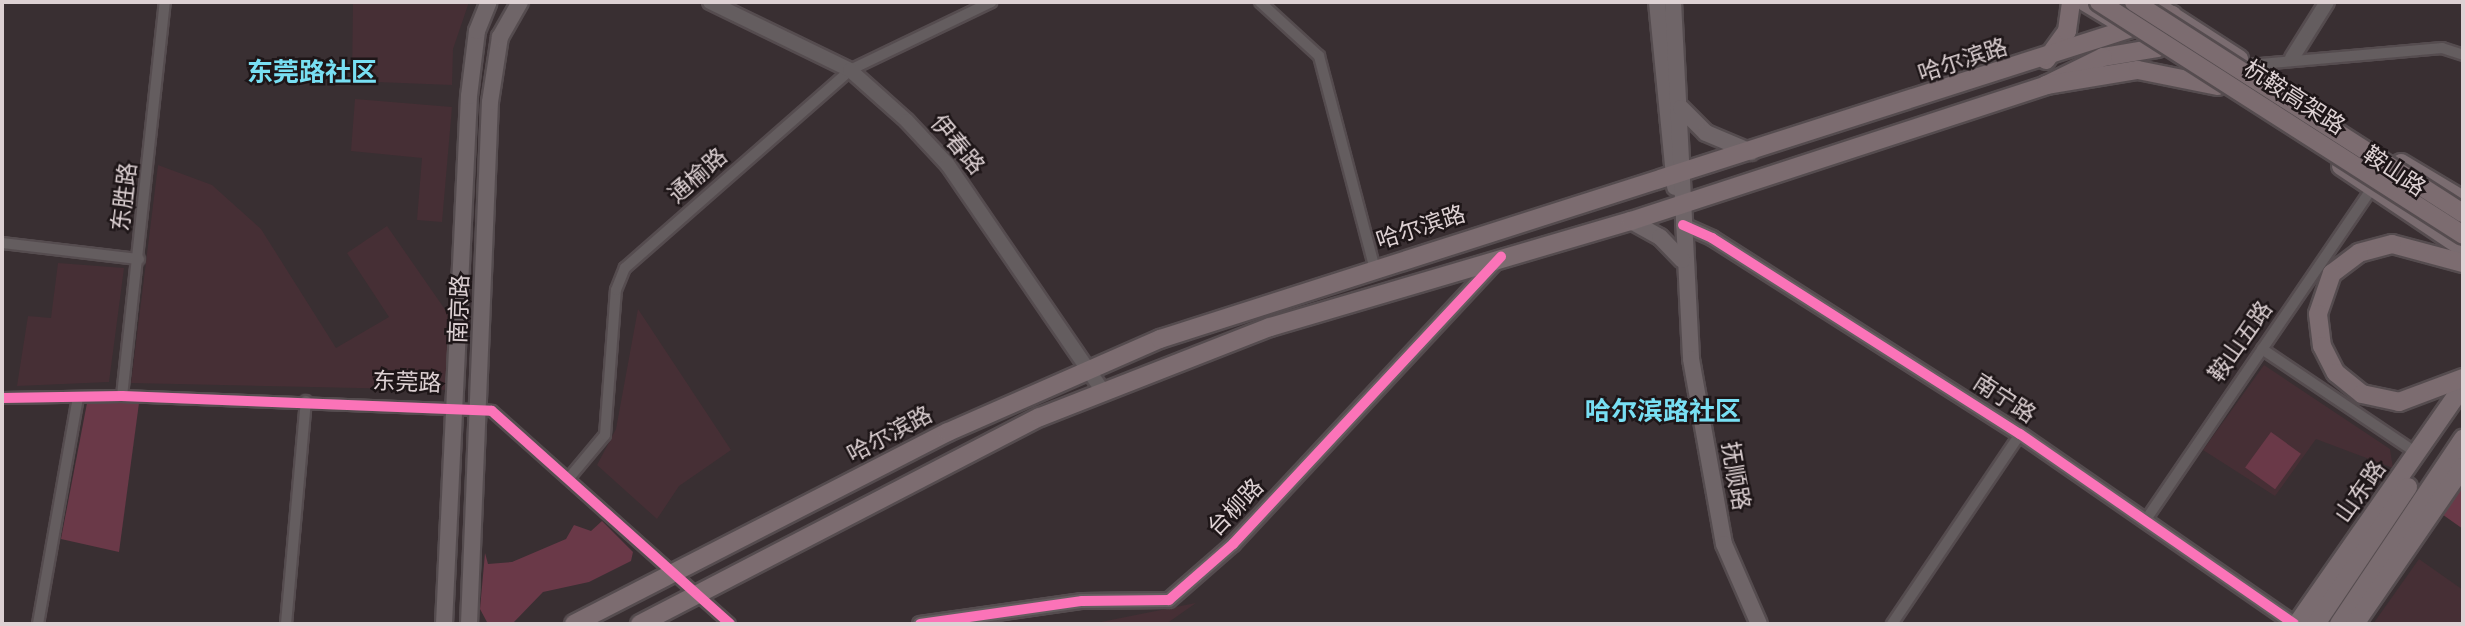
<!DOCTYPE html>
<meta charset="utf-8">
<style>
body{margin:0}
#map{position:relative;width:2465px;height:626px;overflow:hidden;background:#392f32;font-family:Karla,"Noto Sans SC",sans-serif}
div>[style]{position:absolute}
.built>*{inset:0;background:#462f35}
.green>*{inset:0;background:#6a3948;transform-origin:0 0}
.roads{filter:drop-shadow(2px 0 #554c4f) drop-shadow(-2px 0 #554c4f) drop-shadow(0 2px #554c4f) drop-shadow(0 -2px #554c4f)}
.minor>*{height:10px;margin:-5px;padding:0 5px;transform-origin:5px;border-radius:5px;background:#645d5f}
.tertiary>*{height:14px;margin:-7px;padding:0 7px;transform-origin:7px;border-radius:7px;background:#645d5f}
.secondary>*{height:16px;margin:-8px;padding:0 8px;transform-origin:8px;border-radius:8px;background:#6f6568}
.primary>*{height:18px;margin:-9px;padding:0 9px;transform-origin:9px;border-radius:9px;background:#7a6c70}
.trunk>*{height:18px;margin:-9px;padding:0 9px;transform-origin:9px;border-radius:9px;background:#7c6c70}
.bridges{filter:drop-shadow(2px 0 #554c4f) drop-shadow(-2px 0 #554c4f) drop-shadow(0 2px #554c4f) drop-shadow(0 -2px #554c4f)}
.trunk-bridge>*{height:18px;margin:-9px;padding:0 9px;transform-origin:9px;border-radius:9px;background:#7c6c70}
.cycleway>*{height:10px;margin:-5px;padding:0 5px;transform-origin:5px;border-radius:5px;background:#fb73b8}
span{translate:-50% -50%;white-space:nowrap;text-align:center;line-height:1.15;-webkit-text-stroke:5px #1e1618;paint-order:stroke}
.street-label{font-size:23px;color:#ddd1d3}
.quarter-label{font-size:26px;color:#78dff3;font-weight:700}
.frame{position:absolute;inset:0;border:4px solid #ddd1d3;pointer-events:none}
</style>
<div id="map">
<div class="built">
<div style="clip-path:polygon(353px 2px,469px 2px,453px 49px,452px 85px,352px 81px)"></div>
<div style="clip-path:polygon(355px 99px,452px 107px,442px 222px,417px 220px,422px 158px,351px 151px)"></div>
<div style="clip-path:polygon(158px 165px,212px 185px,261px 229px,336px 348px,389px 317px,347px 253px,387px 226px,453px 321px,451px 390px,131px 383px)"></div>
<div style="clip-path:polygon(58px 263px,124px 268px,109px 382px,17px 386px,28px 316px,51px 318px)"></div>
<div style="clip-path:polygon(638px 309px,731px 450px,679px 486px,657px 519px,597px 465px,616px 429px)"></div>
<div style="clip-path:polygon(2264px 365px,2390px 449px,2393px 468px,2316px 439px,2275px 496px,2203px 450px)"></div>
<div style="clip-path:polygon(2419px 559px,2463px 590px,2463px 624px,2373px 624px)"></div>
<div style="clip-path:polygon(1196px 603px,1166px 624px,1091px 624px)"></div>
</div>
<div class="green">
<div style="clip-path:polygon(87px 403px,139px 403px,119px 552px,61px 539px)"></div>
<div style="left:2271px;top:432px;width:37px;height:44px;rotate:36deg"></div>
<div style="clip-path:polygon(2463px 478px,2463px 529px,2439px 512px)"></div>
<div style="clip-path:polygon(602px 521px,633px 552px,631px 561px,589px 582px,543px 592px,514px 622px,488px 624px,480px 609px,485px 553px,488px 564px,512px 562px,566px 539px,574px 525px,591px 531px)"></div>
</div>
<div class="roads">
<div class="minor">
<div style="left:1260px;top:2px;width:80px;rotate:42.5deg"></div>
<div style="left:1319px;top:56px;width:220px;rotate:75.3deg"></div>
<div style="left:2249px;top:65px;width:194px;rotate:-5deg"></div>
<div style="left:2442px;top:48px;width:22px;rotate:18deg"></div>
<div style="left:2px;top:243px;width:138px;rotate:6.7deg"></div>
<div style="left:2262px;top:349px;width:187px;rotate:33.9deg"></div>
<div style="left:122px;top:396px;width:396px;rotate:-83.8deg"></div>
<div style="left:2px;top:398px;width:120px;rotate:-1deg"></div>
<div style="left:122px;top:396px;width:370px;rotate:2.3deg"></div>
<div style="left:492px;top:411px;width:319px;rotate:41.8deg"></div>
<div style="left:569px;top:478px;width:56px;rotate:-50.1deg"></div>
<div style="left:605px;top:435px;width:145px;rotate:-85.7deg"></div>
<div style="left:616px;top:290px;width:24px;rotate:-68deg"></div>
<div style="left:625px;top:268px;width:300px;rotate:-41.3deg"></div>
<div style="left:850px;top:70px;width:157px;rotate:-25.7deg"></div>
<div style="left:2145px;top:521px;width:403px;rotate:-55.7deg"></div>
<div style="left:38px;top:624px;width:230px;rotate:-80deg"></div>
<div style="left:286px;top:624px;width:224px;rotate:-84.9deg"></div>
<div style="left:1892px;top:624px;width:229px;rotate:-56deg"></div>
</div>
<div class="tertiary">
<div style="left:710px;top:2px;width:156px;rotate:25.9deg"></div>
<div style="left:850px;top:70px;width:76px;rotate:41.8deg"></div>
<div style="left:907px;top:121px;width:60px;rotate:47deg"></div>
<div style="left:948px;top:165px;width:274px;rotate:55.6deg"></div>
<div style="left:2292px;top:58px;width:66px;rotate:-58deg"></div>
<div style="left:1683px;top:225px;width:32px;rotate:24deg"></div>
<div style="left:1712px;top:238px;width:365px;rotate:32.5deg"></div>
<div style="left:2020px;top:434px;width:333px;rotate:34.7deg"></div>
<div style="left:920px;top:624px;width:164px;rotate:-8.1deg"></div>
<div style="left:1082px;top:601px;width:87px;rotate:-0.7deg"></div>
<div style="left:1169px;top:600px;width:85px;rotate:-41.2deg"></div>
<div style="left:1233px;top:544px;width:391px;rotate:-47deg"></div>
</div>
<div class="secondary">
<div style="left:1657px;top:2px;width:186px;rotate:84.4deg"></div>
<div style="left:1673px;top:2px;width:357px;rotate:87.1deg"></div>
<div style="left:1691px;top:359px;width:188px;rotate:79.9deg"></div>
<div style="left:1724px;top:544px;width:87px;rotate:66.4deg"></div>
<div style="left:1681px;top:108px;width:35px;rotate:45deg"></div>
<div style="left:1706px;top:133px;width:49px;rotate:22.9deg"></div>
<div style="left:1631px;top:221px;width:33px;rotate:29deg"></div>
<div style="left:1660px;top:237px;width:32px;rotate:46deg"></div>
<div style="left:444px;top:624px;width:529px;rotate:-87.29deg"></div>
<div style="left:469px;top:96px;width:65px;rotate:-83deg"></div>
<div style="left:477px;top:31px;width:31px;rotate:-68deg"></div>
<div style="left:469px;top:624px;width:522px;rotate:-87.7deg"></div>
<div style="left:490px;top:102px;width:66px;rotate:-81.3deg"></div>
<div style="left:500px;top:37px;width:40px;rotate:-60.3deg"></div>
</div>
<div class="primary">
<div style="left:2085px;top:2px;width:31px;rotate:31deg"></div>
<div style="left:2151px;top:2px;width:105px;rotate:32.9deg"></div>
<div style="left:2401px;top:163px;width:72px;rotate:30.8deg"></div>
<div style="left:2341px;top:166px;width:147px;rotate:33.9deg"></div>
<div style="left:2297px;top:624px;width:290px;rotate:-55.1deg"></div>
<div style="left:2316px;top:624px;width:165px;rotate:-56.1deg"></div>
<div style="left:2339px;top:624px;width:223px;rotate:-56.2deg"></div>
<div style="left:2355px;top:624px;width:191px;rotate:-55.5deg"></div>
</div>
<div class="trunk">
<div style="left:2046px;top:60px;width:36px;rotate:-54deg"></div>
<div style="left:2067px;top:31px;width:29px;rotate:-82deg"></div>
<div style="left:2463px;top:263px;width:73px;rotate:-165deg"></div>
<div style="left:2392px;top:244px;width:34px;rotate:165deg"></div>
<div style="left:2359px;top:253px;width:34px;rotate:143deg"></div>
<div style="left:2332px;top:273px;width:43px;rotate:108.9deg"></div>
<div style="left:2318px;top:314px;width:32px;rotate:83deg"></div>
<div style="left:2322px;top:346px;width:30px;rotate:63deg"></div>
<div style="left:2336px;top:373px;width:33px;rotate:39deg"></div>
<div style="left:2362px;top:394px;width:38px;rotate:12deg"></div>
<div style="left:2399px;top:402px;width:68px;rotate:-20.6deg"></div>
<div style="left:574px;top:624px;width:420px;rotate:-27.2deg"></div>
<div style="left:948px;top:432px;width:232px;rotate:-23.7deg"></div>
<div style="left:1160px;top:339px;width:1063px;rotate:-17.75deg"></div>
<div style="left:2172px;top:15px;width:36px;rotate:114deg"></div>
<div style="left:2157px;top:48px;width:55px;rotate:170.5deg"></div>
<div style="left:2103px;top:57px;width:64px;rotate:153.8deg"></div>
<div style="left:640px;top:624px;width:450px;rotate:-27.4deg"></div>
<div style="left:1040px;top:417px;width:247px;rotate:-21.4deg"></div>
<div style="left:1270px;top:327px;width:376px;rotate:-16.4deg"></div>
<div style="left:1631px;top:221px;width:437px;rotate:-18.1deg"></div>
<div style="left:2046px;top:85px;width:93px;rotate:-9.3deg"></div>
<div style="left:2138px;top:70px;width:81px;rotate:11.4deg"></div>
</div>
</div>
<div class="bridges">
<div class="trunk-bridge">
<div style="left:2099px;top:2px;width:432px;rotate:32.6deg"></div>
<div style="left:2134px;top:2px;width:391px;rotate:32.7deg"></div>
</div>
</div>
<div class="cycleway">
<div style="left:1683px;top:225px;width:32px;rotate:24deg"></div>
<div style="left:1712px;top:238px;width:365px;rotate:32.5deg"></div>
<div style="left:2020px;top:434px;width:333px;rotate:34.7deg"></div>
<div style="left:2px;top:398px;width:120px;rotate:-1deg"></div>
<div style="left:122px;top:396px;width:370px;rotate:2.3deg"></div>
<div style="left:492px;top:411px;width:319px;rotate:41.8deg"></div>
<div style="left:920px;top:624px;width:164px;rotate:-8.1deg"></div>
<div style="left:1082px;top:601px;width:87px;rotate:-0.7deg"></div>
<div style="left:1169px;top:600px;width:85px;rotate:-41.2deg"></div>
<div style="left:1233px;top:544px;width:393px;rotate:-47deg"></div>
</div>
<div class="street-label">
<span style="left:1963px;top:61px;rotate:-18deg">哈尔滨路</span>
<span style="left:2294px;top:98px;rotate:33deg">杭鞍高架路</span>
<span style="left:957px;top:145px;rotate:50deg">伊春路</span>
<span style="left:2394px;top:172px;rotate:34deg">鞍山路</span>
<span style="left:698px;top:176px;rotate:-41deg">通榆路</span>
<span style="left:125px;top:197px;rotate:-83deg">东胜路</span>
<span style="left:1421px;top:228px;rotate:-18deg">哈尔滨路</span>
<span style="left:460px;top:309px;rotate:-88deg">南京路</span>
<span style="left:2241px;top:342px;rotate:-55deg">鞍山五路</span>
<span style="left:407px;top:383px;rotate:2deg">东莞路</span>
<span style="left:2004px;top:399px;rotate:33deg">南宁路</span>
<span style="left:890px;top:435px;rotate:-28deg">哈尔滨路</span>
<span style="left:1735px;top:476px;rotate:80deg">抚顺路</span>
<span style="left:2361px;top:492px;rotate:-55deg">山东路</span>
<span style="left:1236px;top:508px;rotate:-46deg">台柳路</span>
</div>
<div class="quarter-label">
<span style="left:312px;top:73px">东莞路社区</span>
<span style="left:1663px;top:412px">哈尔滨路社区</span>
</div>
<div class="frame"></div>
</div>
